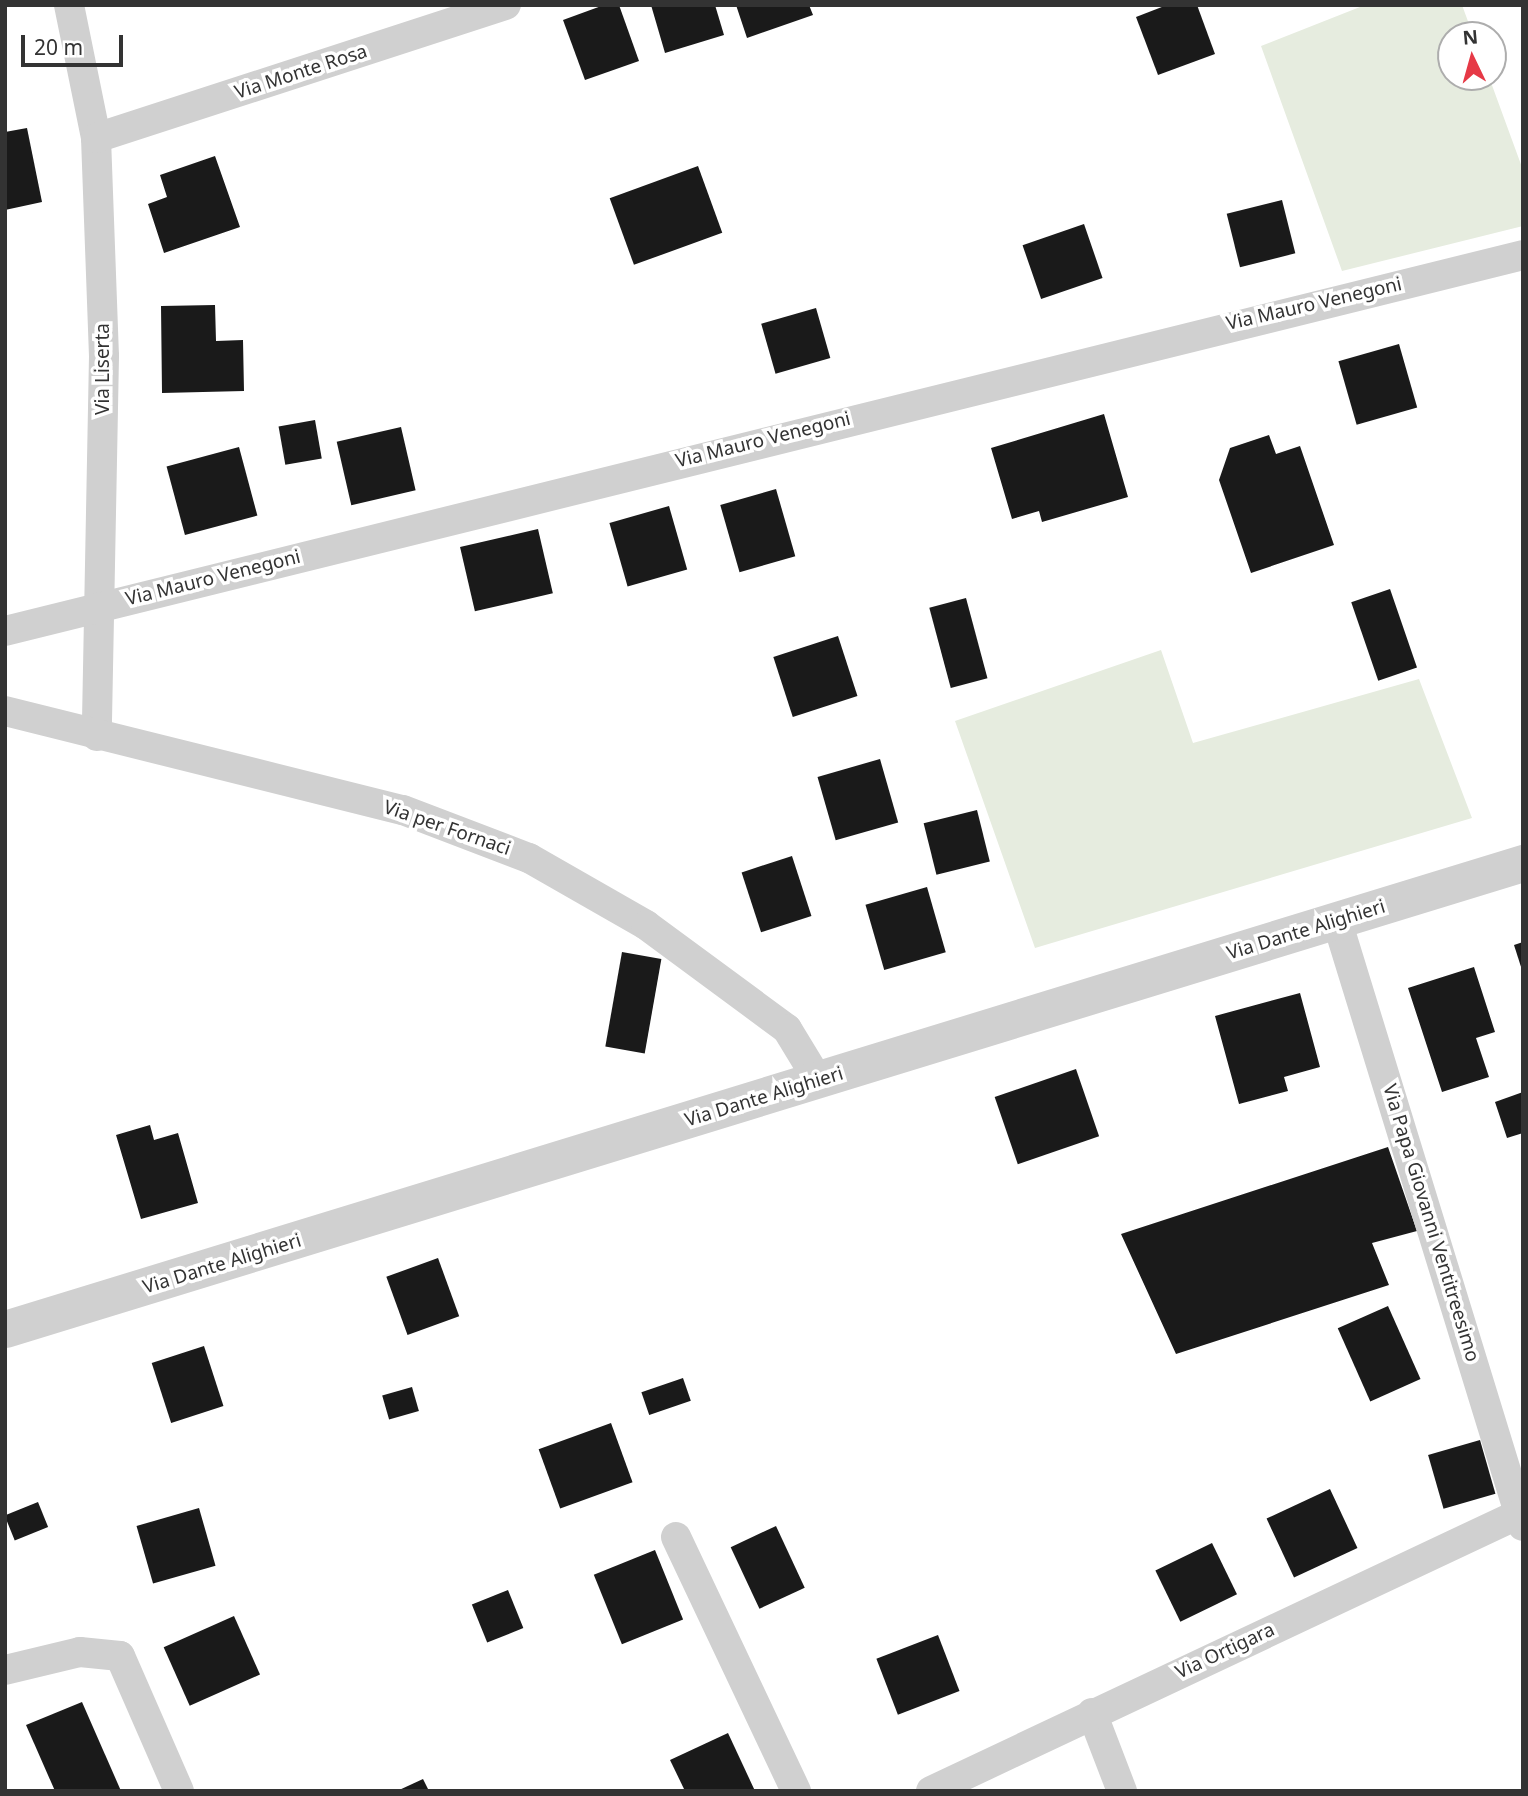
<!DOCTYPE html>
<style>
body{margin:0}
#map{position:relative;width:1528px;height:1796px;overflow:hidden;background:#fff;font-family:"Noto Sans",sans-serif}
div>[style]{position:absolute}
.green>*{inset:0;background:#e6ecdf}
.building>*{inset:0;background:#1a1a1a;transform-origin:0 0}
.minor>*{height:30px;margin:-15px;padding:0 15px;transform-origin:15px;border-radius:15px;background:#d0d0d0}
.tertiary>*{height:37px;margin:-18.5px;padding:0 18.5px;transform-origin:18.5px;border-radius:18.5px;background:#d0d0d0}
span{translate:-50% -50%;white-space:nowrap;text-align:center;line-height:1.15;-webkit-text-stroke:7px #fff;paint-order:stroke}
.street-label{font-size:19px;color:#333}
.frame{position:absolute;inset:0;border:7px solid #333;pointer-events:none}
.north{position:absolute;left:1437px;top:21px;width:70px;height:70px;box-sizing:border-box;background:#fff;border:2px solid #adadad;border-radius:50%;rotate:355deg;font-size:19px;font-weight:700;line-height:28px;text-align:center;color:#333}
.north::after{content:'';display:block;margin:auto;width:24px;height:32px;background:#e63946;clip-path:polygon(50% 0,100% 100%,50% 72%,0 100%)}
.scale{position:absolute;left:21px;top:35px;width:102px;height:32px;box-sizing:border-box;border:4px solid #333;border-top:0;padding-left:9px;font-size:21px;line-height:24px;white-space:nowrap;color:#333;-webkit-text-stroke:5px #fff;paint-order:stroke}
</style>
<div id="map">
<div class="green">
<div style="clip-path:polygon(1365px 5px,1462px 5px,1473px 35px,1451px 35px,1451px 77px,1489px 77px,1523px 170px,1523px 226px,1342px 271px,1261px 46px)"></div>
<div style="clip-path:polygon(1161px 650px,1193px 743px,1419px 679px,1472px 818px,1035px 948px,955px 721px)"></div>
</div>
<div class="building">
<div style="clip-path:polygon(604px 5px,619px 5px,639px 61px,585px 80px,563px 20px)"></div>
<div style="clip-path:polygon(651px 5px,715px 5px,724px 35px,665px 53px)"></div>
<div style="clip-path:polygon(736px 5px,809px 5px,813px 15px,747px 38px)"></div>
<div style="clip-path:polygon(1167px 5px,1197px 5px,1215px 54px,1158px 75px,1136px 17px)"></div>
<div style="clip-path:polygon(27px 128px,42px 202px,5px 210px,5px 132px)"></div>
<div style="clip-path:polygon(215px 156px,240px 227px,164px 253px,148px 204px,167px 197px,160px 175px)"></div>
<div style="left:698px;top:166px;width:71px;height:94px;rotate:70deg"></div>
<div style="left:1282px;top:200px;width:55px;height:57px;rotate:76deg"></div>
<div style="left:1084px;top:224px;width:57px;height:65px;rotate:71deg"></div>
<div style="clip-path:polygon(215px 305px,216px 341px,243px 340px,244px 391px,162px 393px,161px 306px)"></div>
<div style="left:816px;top:308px;width:52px;height:57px;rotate:74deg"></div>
<div style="left:1399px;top:344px;width:66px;height:63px;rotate:74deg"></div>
<div style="clip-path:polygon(1104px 414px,1128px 497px,1042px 522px,1039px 511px,1012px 519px,991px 448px)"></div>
<div style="left:315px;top:420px;width:39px;height:37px;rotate:80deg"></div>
<div style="left:401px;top:427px;width:65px;height:66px;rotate:77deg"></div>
<div style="clip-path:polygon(1269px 435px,1276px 454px,1300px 446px,1334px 545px,1251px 573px,1219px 480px,1230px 448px)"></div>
<div style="left:239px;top:447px;width:71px;height:75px;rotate:75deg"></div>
<div style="left:776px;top:489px;width:70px;height:58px;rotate:74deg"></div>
<div style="left:669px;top:506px;width:66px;height:62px;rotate:74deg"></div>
<div style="left:538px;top:529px;width:66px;height:80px;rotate:77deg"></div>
<div style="left:1390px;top:589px;width:83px;height:41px;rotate:71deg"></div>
<div style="left:966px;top:598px;width:83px;height:38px;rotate:75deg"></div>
<div style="left:838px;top:636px;width:63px;height:68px;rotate:72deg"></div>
<div style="left:880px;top:759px;width:66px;height:65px;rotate:74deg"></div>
<div style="left:977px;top:810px;width:53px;height:55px;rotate:76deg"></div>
<div style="left:792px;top:856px;width:63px;height:53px;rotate:72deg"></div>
<div style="left:927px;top:887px;width:68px;height:64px;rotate:74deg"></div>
<div style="clip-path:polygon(1523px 942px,1523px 970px,1522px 970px,1514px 945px)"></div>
<div style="left:622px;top:952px;width:40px;height:96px;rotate:10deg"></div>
<div style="clip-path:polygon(1474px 967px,1495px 1032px,1476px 1038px,1489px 1077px,1442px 1092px,1408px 988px)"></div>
<div style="clip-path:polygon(1300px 993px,1320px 1067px,1284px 1077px,1288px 1091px,1239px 1104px,1215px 1016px)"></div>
<div style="left:1076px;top:1069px;width:71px;height:86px;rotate:71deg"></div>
<div style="clip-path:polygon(1523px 1092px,1523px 1133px,1507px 1138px,1495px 1102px)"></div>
<div style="clip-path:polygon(150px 1125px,154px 1140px,178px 1133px,198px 1203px,141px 1219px,116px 1135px)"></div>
<div style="clip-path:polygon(1388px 1147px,1417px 1231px,1372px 1243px,1389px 1285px,1176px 1354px,1121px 1234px)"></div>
<div style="left:438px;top:1258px;width:62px;height:55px;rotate:70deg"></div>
<div style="left:1388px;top:1306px;width:80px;height:55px;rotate:66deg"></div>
<div style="left:204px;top:1346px;width:63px;height:55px;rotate:72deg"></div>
<div style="left:683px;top:1378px;width:24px;height:44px;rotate:71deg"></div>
<div style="left:412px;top:1387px;width:25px;height:31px;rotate:74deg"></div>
<div style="left:611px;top:1423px;width:63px;height:77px;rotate:70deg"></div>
<div style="left:1480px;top:1440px;width:56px;height:54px;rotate:74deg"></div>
<div style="left:1330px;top:1489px;width:65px;height:70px;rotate:65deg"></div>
<div style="left:38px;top:1502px;width:27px;height:36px;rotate:68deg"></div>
<div style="left:199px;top:1508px;width:60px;height:65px;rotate:74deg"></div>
<div style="left:776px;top:1526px;width:68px;height:50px;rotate:65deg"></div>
<div style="left:1212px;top:1543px;width:57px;height:63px;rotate:64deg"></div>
<div style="left:655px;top:1550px;width:75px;height:66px;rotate:68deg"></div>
<div style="left:508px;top:1590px;width:41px;height:39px;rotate:68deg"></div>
<div style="left:234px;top:1616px;width:64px;height:77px;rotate:66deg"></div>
<div style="left:938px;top:1635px;width:60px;height:66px;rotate:69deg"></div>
<div style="clip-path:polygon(82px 1702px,121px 1791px,55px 1791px,26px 1725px)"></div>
<div style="clip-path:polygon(728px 1733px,755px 1791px,685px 1791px,670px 1760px)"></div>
<div style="clip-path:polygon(423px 1779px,429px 1791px,397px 1791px)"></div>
</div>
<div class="minor">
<div style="left:69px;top:5px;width:136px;rotate:78.5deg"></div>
<div style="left:96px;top:138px;width:218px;rotate:87.9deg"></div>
<div style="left:104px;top:356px;width:380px;rotate:91.1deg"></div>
<div style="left:96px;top:138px;width:431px;rotate:-18deg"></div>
<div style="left:5px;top:631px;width:1564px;rotate:-13.91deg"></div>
<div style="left:5px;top:711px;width:410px;rotate:14deg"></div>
<div style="left:403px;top:810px;width:135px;rotate:20.9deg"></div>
<div style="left:529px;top:858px;width:135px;rotate:29.8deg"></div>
<div style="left:646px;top:925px;width:175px;rotate:36.4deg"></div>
<div style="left:787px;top:1029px;width:60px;rotate:58.7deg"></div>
<div style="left:1337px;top:921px;width:633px;rotate:72.91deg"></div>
<div style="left:676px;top:1537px;width:281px;rotate:64.7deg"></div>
<div style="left:5px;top:1670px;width:77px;rotate:-13.5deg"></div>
<div style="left:80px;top:1652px;width:40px;rotate:5.7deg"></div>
<div style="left:120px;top:1656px;width:147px;rotate:66.4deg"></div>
<div style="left:1092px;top:1713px;width:84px;rotate:69deg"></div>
<div style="left:931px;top:1791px;width:654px;rotate:-25.23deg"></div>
</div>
<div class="tertiary">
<div style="left:5px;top:1329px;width:1588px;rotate:-17.07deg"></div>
</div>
<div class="street-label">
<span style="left:301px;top:72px;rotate:-18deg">Via Monte Rosa</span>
<span style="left:1314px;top:304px;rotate:-13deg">Via Mauro Venegoni</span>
<span style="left:103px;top:369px;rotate:-90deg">Via Liserta</span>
<span style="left:763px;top:440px;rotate:-14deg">Via Mauro Venegoni</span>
<span style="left:213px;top:578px;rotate:-14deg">Via Mauro Venegoni</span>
<span style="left:447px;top:828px;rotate:19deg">Via per Fornaci</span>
<span style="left:1306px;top:930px;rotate:-17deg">Via Dante Alighieri</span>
<span style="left:764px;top:1097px;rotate:-17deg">Via Dante Alighieri</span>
<span style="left:1431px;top:1223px;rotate:73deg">Via Papa Giovanni Ventitreesimo</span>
<span style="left:222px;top:1264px;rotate:-17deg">Via Dante Alighieri</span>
<span style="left:1225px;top:1651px;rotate:-25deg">Via Ortigara</span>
</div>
<div class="frame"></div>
<div class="north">N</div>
<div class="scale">20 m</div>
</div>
